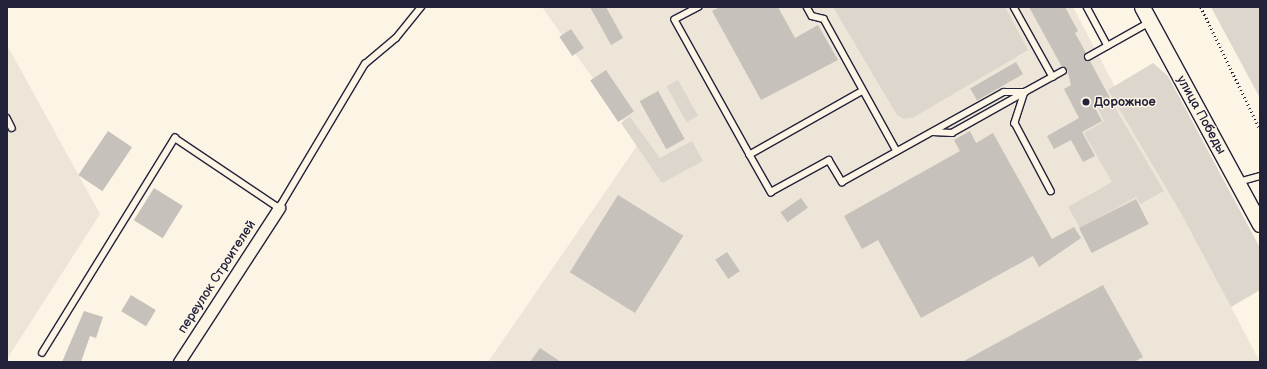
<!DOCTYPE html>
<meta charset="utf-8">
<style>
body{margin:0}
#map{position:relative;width:1267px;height:369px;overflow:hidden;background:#fcf5e5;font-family:"Balsamiq Sans",sans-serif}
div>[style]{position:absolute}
.built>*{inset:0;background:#ece5d8}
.green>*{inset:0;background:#dcd6cc;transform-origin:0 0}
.building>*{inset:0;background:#c6c1bb;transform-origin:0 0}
.path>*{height:2.5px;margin-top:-1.25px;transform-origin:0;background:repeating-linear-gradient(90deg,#22223b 0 1px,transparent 0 4px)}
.roads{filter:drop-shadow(1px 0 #22223b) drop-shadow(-1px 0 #22223b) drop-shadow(0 1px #22223b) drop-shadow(0 -1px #22223b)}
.service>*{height:5.5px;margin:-2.75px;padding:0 2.75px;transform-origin:2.75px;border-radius:2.75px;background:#fcf5e5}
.minor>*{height:11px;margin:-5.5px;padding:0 5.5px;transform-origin:5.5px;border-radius:5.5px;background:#fcf5e5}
.secondary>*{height:15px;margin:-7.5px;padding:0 7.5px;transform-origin:7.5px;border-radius:7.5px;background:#fcf5e5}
.dots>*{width:11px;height:11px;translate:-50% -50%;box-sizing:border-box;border:2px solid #fcf5e5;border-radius:50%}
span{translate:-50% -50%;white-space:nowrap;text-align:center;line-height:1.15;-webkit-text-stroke:3px #fcf5e5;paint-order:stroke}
.poi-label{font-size:13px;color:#22223b;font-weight:700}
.left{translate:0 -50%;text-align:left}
.street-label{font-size:13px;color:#22223b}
.frame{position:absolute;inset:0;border:8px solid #22223b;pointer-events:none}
</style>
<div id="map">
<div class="built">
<div style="clip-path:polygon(542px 7px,1073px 7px,1260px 362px,488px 362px,639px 143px)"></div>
<div style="clip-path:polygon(7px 45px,100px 214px,7px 359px)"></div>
</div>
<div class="green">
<div style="clip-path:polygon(833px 7px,1005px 7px,1028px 50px,914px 117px,904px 119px,897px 115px)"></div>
<div style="clip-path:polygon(1211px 7px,1260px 7px,1260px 98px)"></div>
<div style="clip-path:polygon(1153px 63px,1168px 76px,1260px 248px,1260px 290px,1231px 307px,1181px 213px,1108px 90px)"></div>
<div style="left:678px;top:80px;width:41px;height:13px;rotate:61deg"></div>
<div style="clip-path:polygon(1110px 99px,1164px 191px,1140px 204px,1136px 197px,1080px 228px,1068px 207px,1112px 182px,1084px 133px,1104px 121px,1097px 107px)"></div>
<div style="clip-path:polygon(630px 117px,660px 158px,692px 141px,703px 161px,662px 183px,621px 123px)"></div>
</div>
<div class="building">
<div style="clip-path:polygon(590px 7px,606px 7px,623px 38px,611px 45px)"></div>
<div style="clip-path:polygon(720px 7px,778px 7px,795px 38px,818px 25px,838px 60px,761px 100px,712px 11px)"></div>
<div style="clip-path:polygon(1029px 7px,1065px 7px,1078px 31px,1075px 33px,1086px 53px,1084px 59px,1090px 61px,1110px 98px,1094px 106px,1102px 121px,1082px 132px,1095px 156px,1083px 162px,1071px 140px,1054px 149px,1047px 136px,1079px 118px,1064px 89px,1071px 85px,1067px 69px,1062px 67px)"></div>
<div style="left:571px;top:29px;width:23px;height:14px;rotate:56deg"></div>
<div style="left:1016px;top:62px;width:14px;height:53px;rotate:60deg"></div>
<div style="left:606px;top:70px;width:50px;height:19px;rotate:56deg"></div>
<div style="left:658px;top:91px;width:55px;height:21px;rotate:61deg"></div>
<div style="left:108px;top:131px;width:29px;height:53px;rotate:34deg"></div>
<div style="clip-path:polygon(970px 131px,976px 143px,993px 133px,1052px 239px,1074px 227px,1081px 238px,1039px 267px,1033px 256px,921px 318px,878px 240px,862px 249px,844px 216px,960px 151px,954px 140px)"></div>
<div style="left:154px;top:188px;width:34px;height:38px;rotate:32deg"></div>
<div style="left:618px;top:195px;width:77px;height:91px;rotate:32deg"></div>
<div style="left:801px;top:198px;width:12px;height:25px;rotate:55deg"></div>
<div style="left:1136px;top:199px;width:28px;height:64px;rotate:63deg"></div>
<div style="left:727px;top:252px;width:23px;height:14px;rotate:56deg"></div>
<div style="clip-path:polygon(1103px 285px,1143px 357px,1134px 362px,962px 362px)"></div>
<div style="left:131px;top:295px;width:29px;height:19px;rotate:31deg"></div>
<div style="clip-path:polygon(84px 311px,103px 317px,96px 338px,90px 336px,81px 362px,62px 362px)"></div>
<div style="clip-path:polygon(540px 348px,561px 362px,530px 362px)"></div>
</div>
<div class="path">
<div style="left:1201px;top:7px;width:136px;rotate:64.2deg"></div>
</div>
<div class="roads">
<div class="service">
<div style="left:699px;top:7px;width:27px;rotate:152deg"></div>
<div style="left:675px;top:20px;width:154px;rotate:60.9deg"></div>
<div style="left:807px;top:7px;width:10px;rotate:61deg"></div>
<div style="left:812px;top:16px;width:12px;rotate:14deg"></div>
<div style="left:824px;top:19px;width:151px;rotate:61.1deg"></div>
<div style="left:1014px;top:7px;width:80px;rotate:60.9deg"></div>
<div style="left:1087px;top:7px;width:44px;rotate:61.7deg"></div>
<div style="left:1088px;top:57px;width:71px;rotate:-29.4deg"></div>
<div style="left:863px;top:91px;width:130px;rotate:150.5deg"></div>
<div style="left:750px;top:155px;width:43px;rotate:60.4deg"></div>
<div style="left:771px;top:192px;width:66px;rotate:-28.9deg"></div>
<div style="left:829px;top:160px;width:26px;rotate:59deg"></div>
<div style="left:842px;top:182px;width:185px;rotate:-29.1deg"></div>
<div style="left:1004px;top:92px;width:21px"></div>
<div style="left:1025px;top:92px;width:43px;rotate:-28.9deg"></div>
<div style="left:7px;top:118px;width:11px;rotate:63deg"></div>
<div style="left:933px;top:132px;width:19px;rotate:3deg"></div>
<div style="left:952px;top:133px;width:84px;rotate:-29.3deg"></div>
<div style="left:1025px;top:92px;width:33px;rotate:108deg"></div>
<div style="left:1015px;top:123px;width:77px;rotate:62.1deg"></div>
<div style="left:1239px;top:182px;width:22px;rotate:-16deg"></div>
<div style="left:42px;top:353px;width:253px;rotate:-58.3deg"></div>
<div style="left:175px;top:138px;width:125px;rotate:33.9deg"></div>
<div style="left:279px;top:208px;width:168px;rotate:-59.2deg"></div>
<div style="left:365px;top:64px;width:40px;rotate:-40deg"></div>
<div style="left:396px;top:38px;width:40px;rotate:-51deg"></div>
</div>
<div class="minor">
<div style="left:179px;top:362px;width:184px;rotate:-57deg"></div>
</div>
<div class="secondary">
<div style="left:1142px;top:7px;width:247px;rotate:61.5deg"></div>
</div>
</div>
<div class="dots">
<div style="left:1086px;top:102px;background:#22223b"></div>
</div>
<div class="poi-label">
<span class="left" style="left:1094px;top:102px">Дорожное</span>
</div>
<div class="street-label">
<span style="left:1201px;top:115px;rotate:61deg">улица Победы</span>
<span style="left:217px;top:277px;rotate:-57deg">переулок Строителей</span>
</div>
<div class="frame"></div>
</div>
